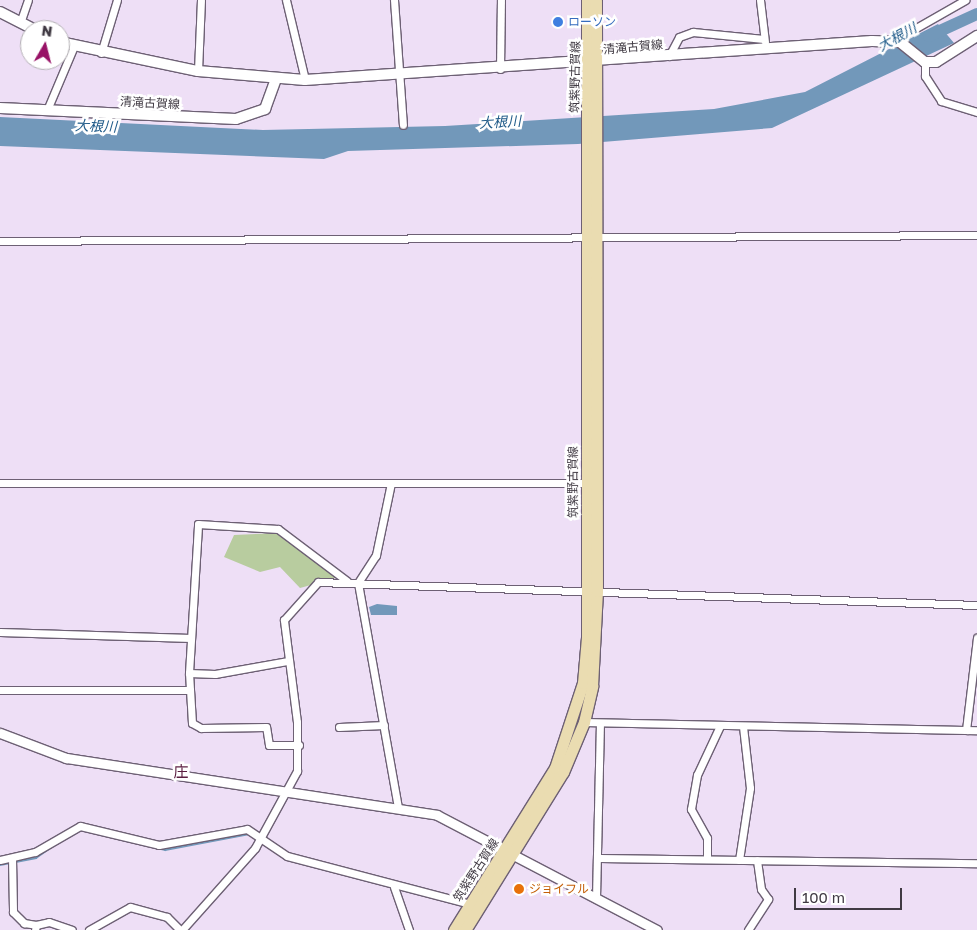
<!DOCTYPE html>
<meta charset="utf-8">
<style>
body{margin:0}
#map{position:relative;width:977px;height:930px;overflow:hidden;background:#eedff6;font-family:"Golos Text","Noto Sans JP",sans-serif}
div>[style]{position:absolute}
.green>*{inset:0;background:#b8cc9f}
.water>*{inset:0;background:#7298ba}
.stream>*{height:2px;margin:-1px;padding:0 1px;transform-origin:1px;border-radius:1px;background:#7298ba}
.river>*{height:12px;margin:-6px;padding:0 6px;transform-origin:6px;border-radius:6px;background:#7298ba}
.roads{filter:drop-shadow(1px 0 #6d6074) drop-shadow(-1px 0 #6d6074) drop-shadow(0 1px #6d6074) drop-shadow(0 -1px #6d6074)}
.minor>*{height:7px;margin:-3.5px;padding:0 3.5px;transform-origin:3.5px;border-radius:3.5px;background:#fff}
.tertiary>*{height:9px;margin:-4.5px;padding:0 4.5px;transform-origin:4.5px;border-radius:4.5px;background:#fff}
.secondary>*{height:10px;margin:-5px;padding:0 5px;transform-origin:5px;border-radius:5px;background:#fff}
.primary>*{height:11px;margin:-5.5px;padding:0 5.5px;transform-origin:5.5px;border-radius:5.5px;background:#eadcb1}
.dots>*{width:14px;height:14px;translate:-50% -50%;box-sizing:border-box;border:2px solid #fff;border-radius:50%}
span{translate:-50% -50%;white-space:nowrap;text-align:center;line-height:1.15;-webkit-text-stroke:5px #fff;paint-order:stroke}
.shop-label{font-size:12px;color:#366cbe}
.left{translate:0 -50%;text-align:left}
.street-label{font-size:12px;color:#403a43}
.food-label{font-size:12px;color:#c56008}
.water-label{font-size:14px;color:#215c8a;font-style:italic}
.quarter-label{font-size:15px;color:#5b1d40}
.north{position:absolute;left:20px;top:20px;width:50px;height:50px;box-sizing:border-box;background:#fff;border:1px solid #b3b0b4;border-radius:50%;rotate:8deg;font-size:14px;font-weight:700;line-height:20px;text-align:center;color:#403a43}
.north::after{content:'';display:block;margin:auto;width:18px;height:22px;background:#981266;clip-path:polygon(50% 0,100% 100%,50% 72%,0 100%)}
.scale{position:absolute;left:794px;top:888px;width:108px;height:22px;box-sizing:border-box;border:2px solid #403a43;border-top:0;padding-left:6px;font-size:15px;line-height:18px;white-space:nowrap;color:#403a43;-webkit-text-stroke:4px #fff;paint-order:stroke}
</style>
<div id="map">
<div class="green">
<div style="clip-path:polygon(277px 533px,336px 575px,336px 578px,300px 588px,280px 567px,260px 572px,224px 557px,234px 535px)"></div>
</div>
<div class="water">
<div style="clip-path:polygon(938px 24px,954px 43px,772px 128px,578px 144px,348px 151px,324px 159px,0 146px,0 117px,263px 130px,445px 126px,714px 109px,805px 92px)"></div>
<div style="clip-path:polygon(377px 604px,397px 606px,397px 615px,371px 615px,369px 607px)"></div>
</div>
<div class="stream">
<div style="left:110px;top:837px;width:57px;rotate:13.3deg"></div>
<div style="left:165px;top:850px;width:86px;rotate:-10.7deg"></div>
<div style="left:0;top:865px;width:37px;rotate:-11deg"></div>
<div style="left:36px;top:858px;width:24px;rotate:-35deg"></div>
</div>
<div class="river">
<div style="left:929px;top:36px;width:53px;rotate:-24.6deg"></div>
</div>
<div class="roads">
<div class="minor">
<div style="left:286px;top:0;width:82px;rotate:76.6deg"></div>
<div style="left:394px;top:0;width:125px;rotate:85.9deg"></div>
<div style="left:760px;top:0;width:42px;rotate:83.2deg"></div>
<div style="left:20px;top:23px;width:24px;rotate:-71deg"></div>
<div style="left:895px;top:40px;width:81px;rotate:-29.7deg"></div>
<div style="left:101px;top:53px;width:55px;rotate:-73.2deg"></div>
<div style="left:669px;top:56px;width:21px;rotate:-62deg"></div>
<div style="left:679px;top:37px;width:15px;rotate:-20deg"></div>
<div style="left:693px;top:32px;width:71px;rotate:5.6deg"></div>
<div style="left:925px;top:62px;width:14px;rotate:90deg"></div>
<div style="left:925px;top:76px;width:30px;rotate:57deg"></div>
<div style="left:941px;top:101px;width:38px;rotate:17deg"></div>
<div style="left:500px;top:69px;width:69px;rotate:-89.2deg"></div>
<div style="left:198px;top:71px;width:71px;rotate:-87.6deg"></div>
<div style="left:47px;top:110px;width:69px;rotate:-67.1deg"></div>
<div style="left:0;top:241px;width:977px;rotate:-0.35deg"></div>
<div style="left:0;top:483px;width:589px"></div>
<div style="left:391px;top:483px;width:74px;rotate:101.8deg"></div>
<div style="left:376px;top:555px;width:33px;rotate:123deg"></div>
<div style="left:358px;top:583px;width:228px;rotate:79.9deg"></div>
<div style="left:0;top:632px;width:191px;rotate:1.8deg"></div>
<div style="left:189px;top:673px;width:26px;rotate:2deg"></div>
<div style="left:215px;top:674px;width:73px;rotate:-10.2deg"></div>
<div style="left:0;top:690px;width:190px"></div>
<div style="left:584px;top:722px;width:393px;rotate:1.2deg"></div>
<div style="left:339px;top:727px;width:45px;rotate:-2.5deg"></div>
<div style="left:966px;top:730px;width:93px;rotate:-83.2deg"></div>
<div style="left:299px;top:745px;width:30px;rotate:180deg"></div>
<div style="left:269px;top:745px;width:18px;rotate:-99deg"></div>
<div style="left:266px;top:727px;width:65px;rotate:179.1deg"></div>
<div style="left:201px;top:728px;width:10px;rotate:-151deg"></div>
<div style="left:192px;top:723px;width:50px;rotate:-93.4deg"></div>
<div style="left:189px;top:673px;width:149px;rotate:-86.5deg"></div>
<div style="left:198px;top:524px;width:80px;rotate:3.6deg"></div>
<div style="left:278px;top:529px;width:86px;rotate:37deg"></div>
<div style="left:12px;top:858px;width:54px;rotate:88.9deg"></div>
<div style="left:13px;top:912px;width:16px;rotate:45deg"></div>
<div style="left:24px;top:923px;width:12px;rotate:9deg"></div>
<div style="left:36px;top:925px;width:5px;rotate:101deg"></div>
<div style="left:600px;top:858px;width:377px;rotate:0.8deg"></div>
<div style="left:707px;top:859px;width:21px;rotate:-90deg"></div>
<div style="left:707px;top:838px;width:33px;rotate:-119deg"></div>
<div style="left:691px;top:809px;width:35px;rotate:-80deg"></div>
<div style="left:697px;top:775px;width:54px;rotate:-64.9deg"></div>
<div style="left:0;top:860px;width:36px;rotate:-13deg"></div>
<div style="left:35px;top:852px;width:52px;rotate:-30deg"></div>
<div style="left:80px;top:826px;width:81px;rotate:13.5deg"></div>
<div style="left:159px;top:845px;width:89px;rotate:-10.3deg"></div>
<div style="left:247px;top:829px;width:48px;rotate:34deg"></div>
<div style="left:287px;top:856px;width:189px;rotate:14.7deg"></div>
<div style="left:739px;top:860px;width:73px;rotate:-81.3deg"></div>
<div style="left:750px;top:788px;width:61px;rotate:-96.5deg"></div>
<div style="left:394px;top:887px;width:46px;rotate:70.8deg"></div>
<div style="left:596px;top:898px;width:173px;rotate:-88.7deg"></div>
<div style="left:36px;top:925px;width:13px;rotate:-13deg"></div>
<div style="left:49px;top:922px;width:24px;rotate:19deg"></div>
<div style="left:89px;top:930px;width:47px;rotate:-29.3deg"></div>
<div style="left:130px;top:907px;width:38px;rotate:15deg"></div>
<div style="left:167px;top:917px;width:18px;rotate:45deg"></div>
<div style="left:182px;top:930px;width:110px;rotate:-48.3deg"></div>
<div style="left:255px;top:848px;width:88px;rotate:-61.4deg"></div>
<div style="left:297px;top:771px;width:49px;rotate:-90deg"></div>
<div style="left:297px;top:722px;width:103px;rotate:-97.3deg"></div>
<div style="left:284px;top:620px;width:51px;rotate:-48.2deg"></div>
<div style="left:318px;top:582px;width:659px;rotate:2deg"></div>
<div style="left:748px;top:930px;width:37px;rotate:-57deg"></div>
<div style="left:768px;top:899px;width:12px;rotate:-125deg"></div>
<div style="left:761px;top:889px;width:29px;rotate:-98deg"></div>
</div>
<div class="tertiary">
<div style="left:0;top:733px;width:71px;rotate:20.7deg"></div>
<div style="left:66px;top:758px;width:375px;rotate:8.7deg"></div>
<div style="left:437px;top:815px;width:248px;rotate:27.6deg"></div>
</div>
<div class="secondary">
<div style="left:0;top:12px;width:39px;rotate:27deg"></div>
<div style="left:60px;top:42px;width:141px;rotate:11.9deg"></div>
<div style="left:198px;top:71px;width:107px;rotate:4.8deg"></div>
<div style="left:305px;top:80px;width:568px;rotate:-3.93deg"></div>
<div style="left:872px;top:41px;width:28px;rotate:2deg"></div>
<div style="left:900px;top:42px;width:32px;rotate:39deg"></div>
<div style="left:925px;top:62px;width:11px"></div>
<div style="left:936px;top:62px;width:49px;rotate:-32.4deg"></div>
<div style="left:0;top:108px;width:236px;rotate:2.7deg"></div>
<div style="left:236px;top:119px;width:31px;rotate:-19deg"></div>
<div style="left:265px;top:109px;width:32px;rotate:-70deg"></div>
</div>
<div class="primary">
<div style="left:454px;top:930px;width:191px;rotate:-58.1deg"></div>
<div style="left:555px;top:768px;width:89px;rotate:-71.8deg"></div>
<div style="left:583px;top:683px;width:46px;rotate:-85deg"></div>
<div style="left:587px;top:637px;width:637px;rotate:-90deg"></div>
<div style="left:465px;top:930px;width:186px;rotate:-58.2deg"></div>
<div style="left:563px;top:772px;width:54px;rotate:-67.2deg"></div>
<div style="left:584px;top:722px;width:37px;rotate:-77deg"></div>
<div style="left:592px;top:686px;width:95px;rotate:-87deg"></div>
<div style="left:597px;top:591px;width:591px;rotate:-90.1deg"></div>
</div>
</div>
<div class="dots">
<div style="left:558px;top:22px;background:#3f7fe0"></div>
<div style="left:519px;top:889px;background:#e8710a"></div>
</div>
<div class="shop-label">
<span class="left" style="left:568px;top:22px">ローソン</span>
</div>
<div class="street-label">
<span style="left:633px;top:47px;rotate:-5deg">清滝古賀線</span>
<span style="left:575px;top:77px;rotate:-89deg">筑紫野古賀線</span>
<span style="left:150px;top:103px;rotate:3deg">清滝古賀線</span>
<span style="left:573px;top:482px;rotate:-90deg">筑紫野古賀線</span>
<span style="left:476px;top:870px;rotate:-57deg">筑紫野古賀線</span>
</div>
<div class="food-label">
<span class="left" style="left:529px;top:889px">ジョイフル</span>
</div>
<div class="water-label">
<span style="left:897px;top:37px;rotate:-29deg">大根川</span>
<span style="left:500px;top:122px;rotate:-3deg">大根川</span>
<span style="left:96px;top:126px;rotate:2deg">大根川</span>
</div>
<div class="quarter-label">
<span style="left:181px;top:772px">庄</span>
</div>
<div class="north">N</div>
<div class="scale">100 m</div>
</div>
